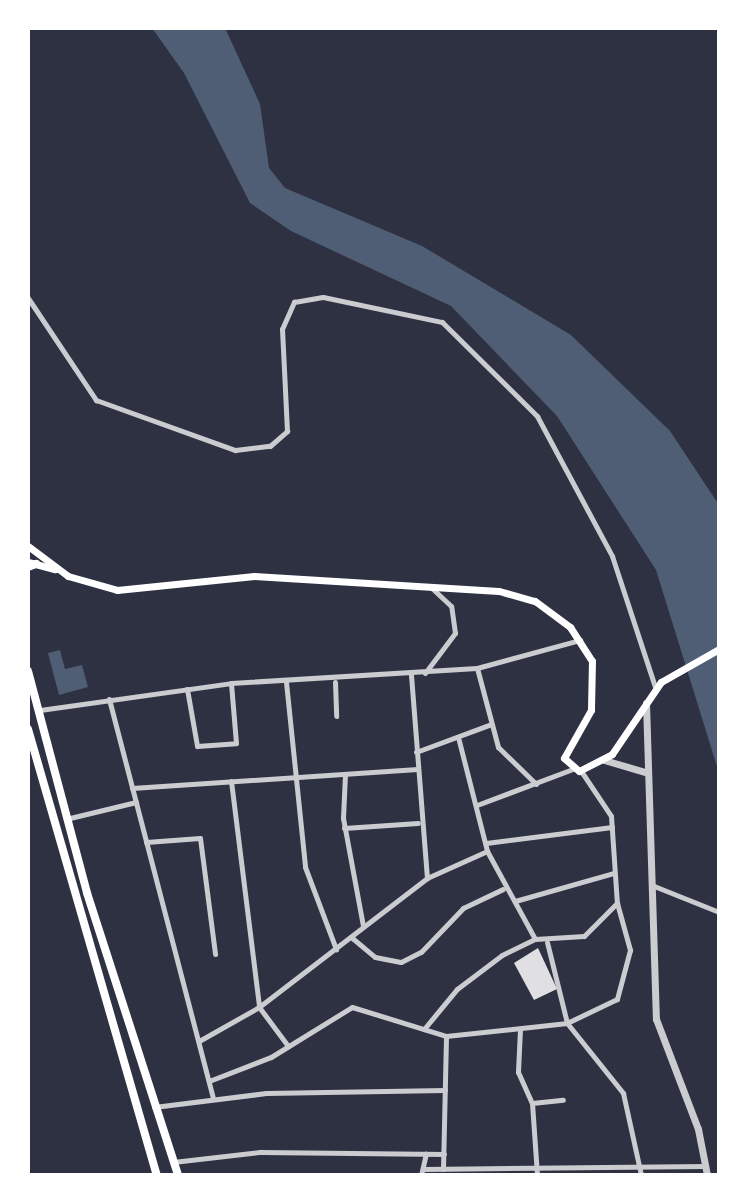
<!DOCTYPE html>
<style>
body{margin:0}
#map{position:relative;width:747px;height:1203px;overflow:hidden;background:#2d3142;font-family:"Roboto Serif",serif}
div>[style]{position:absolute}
.water>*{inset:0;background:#4f5d75}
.building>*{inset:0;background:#e0e0e3}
.minor>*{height:5px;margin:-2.5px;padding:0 2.5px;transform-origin:2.5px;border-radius:2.5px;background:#caccd0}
.tertiary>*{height:7px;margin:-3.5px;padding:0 3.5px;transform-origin:3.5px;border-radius:3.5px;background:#caccd0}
.secondary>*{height:7px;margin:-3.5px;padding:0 3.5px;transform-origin:3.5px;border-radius:3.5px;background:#fff}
.primary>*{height:8px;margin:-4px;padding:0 4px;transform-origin:4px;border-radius:4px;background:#fff}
span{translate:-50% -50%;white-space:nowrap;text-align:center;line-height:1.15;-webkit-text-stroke:8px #fff;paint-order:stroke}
.frame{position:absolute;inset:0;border:30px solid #fff;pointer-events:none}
</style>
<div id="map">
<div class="water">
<div style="clip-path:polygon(152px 28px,225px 28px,260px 104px,269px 168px,285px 188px,422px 246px,571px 335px,670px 431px,719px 505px,719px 773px,656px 570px,557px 416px,451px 306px,291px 231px,250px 203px,184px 73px)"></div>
<div style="clip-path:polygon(60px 650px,65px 669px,82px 665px,88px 687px,59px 695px,48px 653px)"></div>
</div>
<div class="building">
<div style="clip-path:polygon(538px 948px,557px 989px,534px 1000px,514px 963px)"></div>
</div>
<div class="minor">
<div style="left:28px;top:298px;width:123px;rotate:56.3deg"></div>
<div style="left:96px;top:400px;width:148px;rotate:19.8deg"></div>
<div style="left:235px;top:450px;width:35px;rotate:-7deg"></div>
<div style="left:270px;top:446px;width:23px;rotate:-41deg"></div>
<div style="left:287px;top:431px;width:102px;rotate:-92.8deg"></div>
<div style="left:282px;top:329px;width:30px;rotate:-66deg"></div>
<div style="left:294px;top:302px;width:29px;rotate:-10deg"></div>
<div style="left:323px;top:297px;width:122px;rotate:11.9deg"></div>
<div style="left:442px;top:322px;width:134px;rotate:44.7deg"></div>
<div style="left:537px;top:416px;width:159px;rotate:61.8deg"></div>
<div style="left:612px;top:556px;width:138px;rotate:71.8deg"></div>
<div style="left:477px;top:668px;width:82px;rotate:75.1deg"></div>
<div style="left:498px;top:747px;width:53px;rotate:44.2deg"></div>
<div style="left:425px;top:673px;width:50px;rotate:-53.1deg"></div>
<div style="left:455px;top:633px;width:27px;rotate:-98deg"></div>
<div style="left:451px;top:606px;width:26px;rotate:-137deg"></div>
<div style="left:411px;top:675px;width:204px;rotate:85.5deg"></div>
<div style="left:286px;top:682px;width:186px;rotate:84.1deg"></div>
<div style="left:305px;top:867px;width:88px;rotate:69.3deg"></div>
<div style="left:335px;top:682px;width:34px;rotate:88deg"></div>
<div style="left:187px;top:689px;width:58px;rotate:80deg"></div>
<div style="left:197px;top:746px;width:39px;rotate:-4deg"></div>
<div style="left:236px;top:743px;width:60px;rotate:-94.8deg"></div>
<div style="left:109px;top:699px;width:411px;rotate:75.4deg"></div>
<div style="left:40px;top:710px;width:193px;rotate:-8deg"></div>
<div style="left:231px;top:683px;width:246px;rotate:-3.5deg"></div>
<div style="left:477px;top:668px;width:107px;rotate:-15.2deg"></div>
<div style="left:458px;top:737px;width:118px;rotate:75.7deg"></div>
<div style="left:487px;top:851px;width:100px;rotate:61.4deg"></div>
<div style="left:416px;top:752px;width:78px;rotate:-20.3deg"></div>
<div style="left:581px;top:771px;width:54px;rotate:56.3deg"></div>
<div style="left:611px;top:816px;width:87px;rotate:86.1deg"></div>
<div style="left:617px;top:903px;width:49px;rotate:74.5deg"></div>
<div style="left:630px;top:950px;width:51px;rotate:104.9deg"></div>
<div style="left:617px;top:999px;width:55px;rotate:154.4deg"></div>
<div style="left:567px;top:1023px;width:90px;rotate:51.3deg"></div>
<div style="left:623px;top:1093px;width:84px;rotate:77.6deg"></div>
<div style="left:345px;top:774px;width:44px;rotate:92.6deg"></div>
<div style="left:343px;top:818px;width:110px;rotate:79.5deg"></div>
<div style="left:231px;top:781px;width:228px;rotate:82.9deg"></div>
<div style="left:259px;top:1007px;width:49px;rotate:53.4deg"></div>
<div style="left:132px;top:788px;width:286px;rotate:-3.8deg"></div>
<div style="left:477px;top:805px;width:103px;rotate:-20.6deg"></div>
<div style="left:70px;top:818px;width:68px;rotate:-13.6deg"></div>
<div style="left:344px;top:828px;width:74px;rotate:-3.9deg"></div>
<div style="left:146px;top:842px;width:54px;rotate:-4.2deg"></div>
<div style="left:200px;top:838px;width:117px;rotate:82.6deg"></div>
<div style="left:486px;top:843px;width:127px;rotate:-7.2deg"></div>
<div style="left:654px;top:886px;width:70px;rotate:21.8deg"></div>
<div style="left:515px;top:901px;width:103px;rotate:-15.8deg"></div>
<div style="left:351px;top:937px;width:31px;rotate:40deg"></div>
<div style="left:375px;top:957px;width:26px;rotate:11deg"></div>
<div style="left:401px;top:962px;width:22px;rotate:-27deg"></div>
<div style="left:421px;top:952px;width:61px;rotate:-46.3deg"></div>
<div style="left:463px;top:908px;width:44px;rotate:-25.4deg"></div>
<div style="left:424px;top:1029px;width:52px;rotate:-50.5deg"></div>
<div style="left:457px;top:989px;width:56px;rotate:-37.1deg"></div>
<div style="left:502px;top:955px;width:37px;rotate:-26deg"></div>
<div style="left:535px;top:939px;width:49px;rotate:-3.5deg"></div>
<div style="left:584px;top:936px;width:47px;rotate:-45deg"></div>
<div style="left:520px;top:1029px;width:43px;rotate:92.7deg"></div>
<div style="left:518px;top:1072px;width:34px;rotate:66deg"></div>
<div style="left:532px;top:1103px;width:72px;rotate:86deg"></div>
<div style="left:199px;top:1041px;width:69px;rotate:-29.5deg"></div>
<div style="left:259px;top:1007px;width:212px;rotate:-37.5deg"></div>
<div style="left:427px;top:878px;width:66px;rotate:-24.2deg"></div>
<div style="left:209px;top:1081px;width:66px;rotate:-21.2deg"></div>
<div style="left:271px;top:1057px;width:95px;rotate:-31.7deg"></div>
<div style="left:352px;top:1007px;width:98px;rotate:17.1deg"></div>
<div style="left:446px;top:1036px;width:122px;rotate:-6.1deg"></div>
<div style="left:567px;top:1023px;width:83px;rotate:-103.9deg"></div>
<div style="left:532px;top:1103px;width:31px;rotate:-6deg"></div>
<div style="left:154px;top:1107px;width:113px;rotate:-7.1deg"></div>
<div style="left:266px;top:1093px;width:179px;rotate:-1deg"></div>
<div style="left:173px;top:1162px;width:88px;rotate:-6.6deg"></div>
<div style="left:260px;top:1152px;width:184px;rotate:0.6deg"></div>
<div style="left:423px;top:1169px;width:282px;rotate:-0.6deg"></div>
<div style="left:443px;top:1169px;width:133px;rotate:-88.7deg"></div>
<div style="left:421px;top:1175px;width:22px;rotate:-77deg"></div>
</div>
<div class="tertiary">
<div style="left:646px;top:703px;width:316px;rotate:88.2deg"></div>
<div style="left:656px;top:1019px;width:118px;rotate:69.1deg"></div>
<div style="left:698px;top:1129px;width:47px;rotate:78.9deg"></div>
<div style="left:604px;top:760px;width:43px;rotate:16.3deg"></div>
</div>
<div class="secondary">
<div style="left:28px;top:546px;width:50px;rotate:36.9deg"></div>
<div style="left:68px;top:576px;width:51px;rotate:15.9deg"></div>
<div style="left:117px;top:590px;width:138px;rotate:-5.8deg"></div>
<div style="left:254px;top:576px;width:245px;rotate:3.5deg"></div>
<div style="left:499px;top:591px;width:37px;rotate:16deg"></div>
<div style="left:535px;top:601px;width:44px;rotate:36.6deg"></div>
<div style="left:570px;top:627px;width:40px;rotate:57.1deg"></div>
<div style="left:592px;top:661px;width:49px;rotate:91.2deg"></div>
<div style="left:591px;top:710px;width:55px;rotate:119.4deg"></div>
<div style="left:564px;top:758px;width:20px;rotate:41deg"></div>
<div style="left:579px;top:771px;width:37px;rotate:-27deg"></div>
<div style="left:612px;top:754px;width:87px;rotate:-55.8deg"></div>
<div style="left:661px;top:682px;width:67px;rotate:-29.6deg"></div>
<div style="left:28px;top:562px;width:28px;rotate:15deg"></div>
</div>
<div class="primary">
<div style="left:28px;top:567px;width:9px;rotate:-21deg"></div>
<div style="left:28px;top:671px;width:230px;rotate:75.1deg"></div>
<div style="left:87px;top:893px;width:296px;rotate:72.1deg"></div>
<div style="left:28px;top:729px;width:464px;rotate:73.9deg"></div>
</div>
<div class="frame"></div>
</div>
